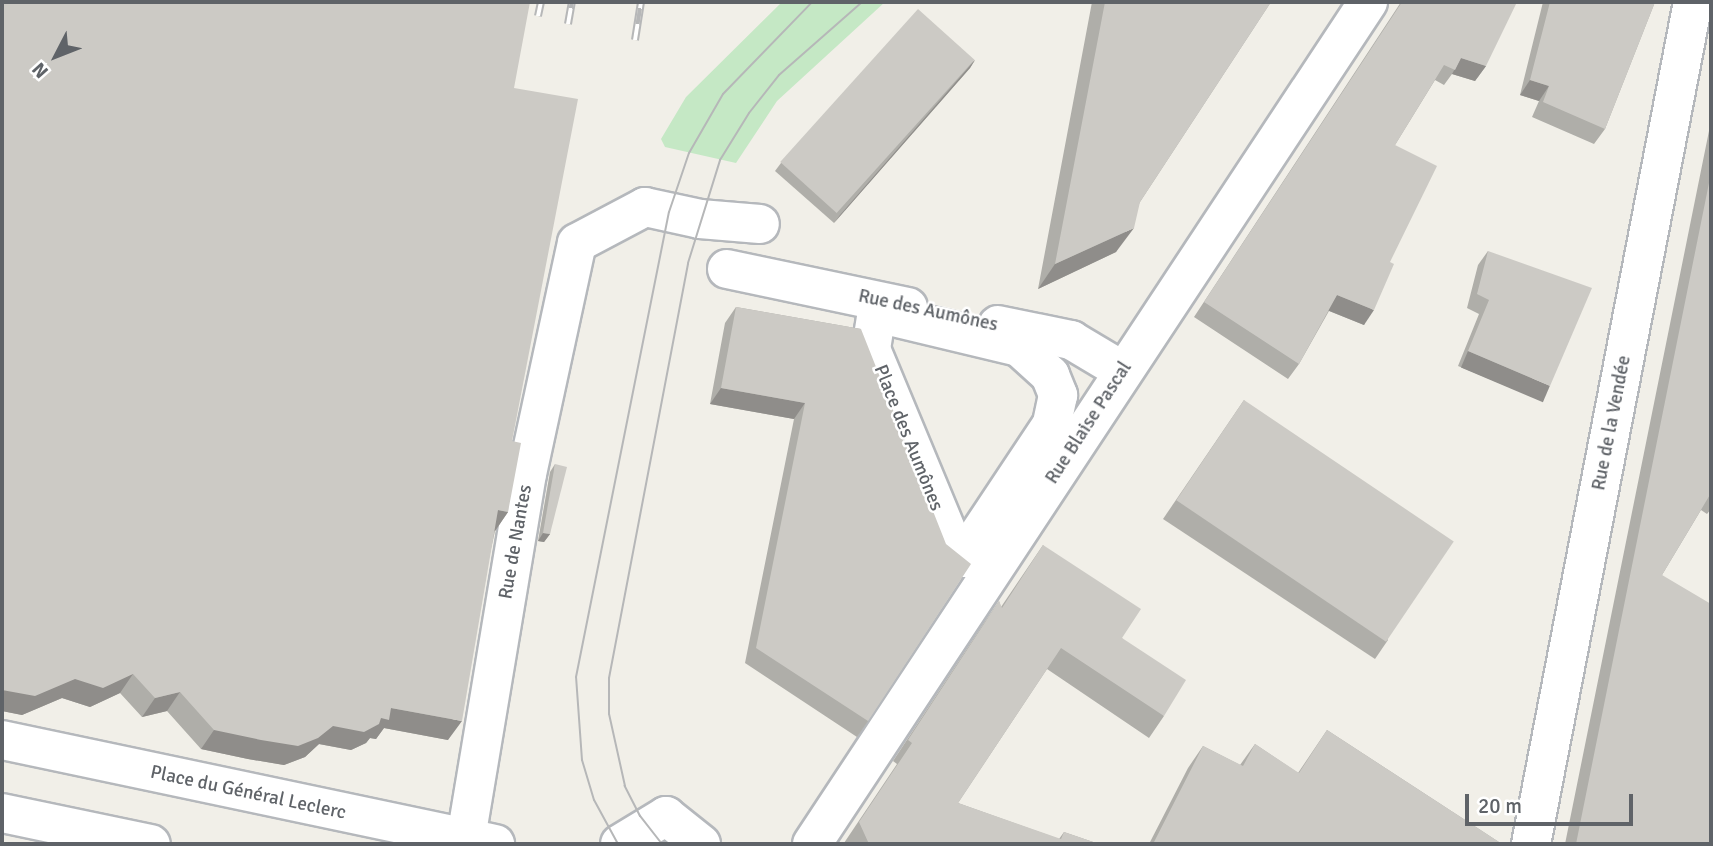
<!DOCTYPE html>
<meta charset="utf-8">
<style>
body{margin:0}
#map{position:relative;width:1713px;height:846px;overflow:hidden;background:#f1efe8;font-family:Signika,sans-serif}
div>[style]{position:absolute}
.green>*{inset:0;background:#c5e8c5}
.roads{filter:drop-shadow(2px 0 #b5b8bc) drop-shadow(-2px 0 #b5b8bc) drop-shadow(0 2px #b5b8bc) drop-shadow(0 -2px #b5b8bc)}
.minor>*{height:38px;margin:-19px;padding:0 19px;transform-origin:19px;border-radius:19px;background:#fff}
.tram>*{height:2px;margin:-1px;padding:0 1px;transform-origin:1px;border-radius:1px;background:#b6b7b8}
.rail>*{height:8px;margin-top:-4px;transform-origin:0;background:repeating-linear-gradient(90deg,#fff 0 16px,#b6b7b8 0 32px);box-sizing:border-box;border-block:2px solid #b6b7b8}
.wall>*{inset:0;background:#afaea9}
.shaded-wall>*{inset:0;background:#8f8d8a;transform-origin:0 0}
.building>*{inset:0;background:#cccac5;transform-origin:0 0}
span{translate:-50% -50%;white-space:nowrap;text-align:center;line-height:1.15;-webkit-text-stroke:5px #fff;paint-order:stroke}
.street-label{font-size:19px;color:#5f6368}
.frame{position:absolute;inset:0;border:4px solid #5f6368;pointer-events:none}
.north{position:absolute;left:21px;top:21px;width:70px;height:70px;-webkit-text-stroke:5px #fff;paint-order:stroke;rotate:228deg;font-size:19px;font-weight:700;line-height:28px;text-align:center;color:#5f6368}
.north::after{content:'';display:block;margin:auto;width:24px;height:32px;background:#5f6368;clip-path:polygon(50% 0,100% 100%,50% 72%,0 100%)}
.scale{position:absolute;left:1465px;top:794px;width:168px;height:32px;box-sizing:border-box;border:4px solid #5f6368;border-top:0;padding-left:9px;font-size:21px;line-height:24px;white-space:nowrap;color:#5f6368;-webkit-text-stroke:5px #fff;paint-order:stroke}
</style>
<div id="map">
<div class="green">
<div style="clip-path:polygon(782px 2px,885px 2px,777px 101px,736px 163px,665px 147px,661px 139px,686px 97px)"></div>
</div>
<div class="roads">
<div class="minor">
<div style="left:727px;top:269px;width:185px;rotate:11.9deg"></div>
<div style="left:877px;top:313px;width:146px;rotate:13.5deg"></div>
<div style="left:1019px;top:347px;width:42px;rotate:42.1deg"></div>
<div style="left:1050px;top:375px;width:22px;rotate:68deg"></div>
<div style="left:1058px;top:395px;width:30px;rotate:102deg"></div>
<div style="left:1052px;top:424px;width:161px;rotate:123.6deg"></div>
<div style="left:963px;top:558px;width:11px;rotate:-139deg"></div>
<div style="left:955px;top:551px;width:219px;rotate:-112.6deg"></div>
<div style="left:871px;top:349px;width:36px;rotate:-81deg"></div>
<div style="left:998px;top:325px;width:75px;rotate:11.6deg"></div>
<div style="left:1071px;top:340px;width:61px;rotate:30.8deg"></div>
<div style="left:2px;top:740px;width:504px;rotate:11.91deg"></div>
<div style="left:2px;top:813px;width:152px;rotate:11.8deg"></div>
<div style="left:465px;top:844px;width:375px;rotate:-80.5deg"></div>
<div style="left:527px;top:474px;width:236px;rotate:-77.8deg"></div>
<div style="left:577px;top:243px;width:77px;rotate:-27.9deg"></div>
<div style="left:645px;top:207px;width:56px;rotate:12.3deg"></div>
<div style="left:700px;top:219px;width:60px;rotate:4.8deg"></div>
<div style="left:620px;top:844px;width:54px;rotate:-31.3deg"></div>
<div style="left:666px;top:816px;width:45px;rotate:38.7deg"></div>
<div style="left:812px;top:844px;width:1009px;rotate:-56.56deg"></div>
<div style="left:1531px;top:844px;width:857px;rotate:-79.11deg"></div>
</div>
</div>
<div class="tram">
<div style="left:618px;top:844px;width:50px;rotate:-118.6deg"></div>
<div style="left:594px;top:800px;width:42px;rotate:-106.7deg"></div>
<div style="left:582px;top:760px;width:83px;rotate:-94.1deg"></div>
<div style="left:576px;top:677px;width:474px;rotate:-78.7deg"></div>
<div style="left:669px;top:212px;width:62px;rotate:-71.3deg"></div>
<div style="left:689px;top:153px;width:68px;rotate:-60deg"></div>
<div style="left:723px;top:94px;width:128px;rotate:-45.9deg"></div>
<div style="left:662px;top:844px;width:36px;rotate:-128deg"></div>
<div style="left:640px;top:816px;width:34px;rotate:-117deg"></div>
<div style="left:625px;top:786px;width:74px;rotate:-102.5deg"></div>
<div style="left:609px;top:714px;width:36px;rotate:-90deg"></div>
<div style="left:609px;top:678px;width:422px;rotate:-79.2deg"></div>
<div style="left:688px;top:263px;width:108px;rotate:-72.7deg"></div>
<div style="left:720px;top:160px;width:55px;rotate:-58.3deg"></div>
<div style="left:749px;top:113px;width:48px;rotate:-51.7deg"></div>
<div style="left:779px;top:75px;width:111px;rotate:-41.3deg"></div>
</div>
<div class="rail">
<div style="left:538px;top:16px;width:14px;rotate:-78deg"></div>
<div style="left:568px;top:24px;width:22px;rotate:-80deg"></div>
<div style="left:635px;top:40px;width:38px;rotate:-81deg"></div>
</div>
<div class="wall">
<div style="clip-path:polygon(2px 2px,514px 88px,512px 441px,508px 512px,495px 531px,448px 740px,384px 728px,376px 739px,370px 738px,366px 743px,351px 750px,319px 744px,305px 757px,284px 765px,248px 759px,201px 749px,167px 711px,142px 717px,120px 693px,90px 707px,62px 698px,22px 715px,2px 711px)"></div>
<div style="clip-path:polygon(1092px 2px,1271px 2px,1140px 202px,1116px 252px,1038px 289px)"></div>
<div style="clip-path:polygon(1401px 2px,1486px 66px,1475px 81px,1452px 74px,1444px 85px,1435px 80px,1395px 145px,1390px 262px,1364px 325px,1329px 311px,1299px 364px,1288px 379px,1194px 317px)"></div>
<div style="clip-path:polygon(1543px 2px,1655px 2px,1605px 129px,1594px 144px,1532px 117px,1539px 101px,1520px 95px)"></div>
<div style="clip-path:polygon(975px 60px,970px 68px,834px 223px,775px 171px,781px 163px)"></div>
<div style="clip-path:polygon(1711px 121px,1711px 509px,1707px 514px,1701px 510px,1662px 575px,1711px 844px,1565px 844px)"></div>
<div style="clip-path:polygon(1488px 251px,1540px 400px,1458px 366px,1479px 314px,1467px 308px,1478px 265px)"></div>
<div style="clip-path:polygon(736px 307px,861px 329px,868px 721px,857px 737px,745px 663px,794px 419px,710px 404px,725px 323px)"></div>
<div style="clip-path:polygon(1244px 400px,1388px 640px,1375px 659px,1163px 519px)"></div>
<div style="clip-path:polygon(555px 464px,550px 534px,544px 542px,538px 541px,550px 472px)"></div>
<div style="clip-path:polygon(1043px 545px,1122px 638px,1164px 716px,1149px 738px,1047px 669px,958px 803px,1059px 839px,1064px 832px,1099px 844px,845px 844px,844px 843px,897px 764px,893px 761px,984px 623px,999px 601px,1001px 607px)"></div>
<div style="clip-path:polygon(1327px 730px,1502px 844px,1149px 844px,1188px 768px,1203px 746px,1240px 765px,1255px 744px,1298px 773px)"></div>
</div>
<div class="shaded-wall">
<div style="clip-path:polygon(1461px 58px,1486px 66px,1475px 81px,1452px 74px)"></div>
<div style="clip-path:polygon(975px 60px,970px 68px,834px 223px,840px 215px)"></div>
<div style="clip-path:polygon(1530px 80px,1549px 86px,1539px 101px,1520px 95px)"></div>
<div style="clip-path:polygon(1134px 228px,1116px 252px,1038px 289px,1055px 264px)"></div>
<div style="clip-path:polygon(1337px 295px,1374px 310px,1364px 325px,1327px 310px)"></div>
<div style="left:1468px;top:351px;width:89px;height:18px;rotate:23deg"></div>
<div style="clip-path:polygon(721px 388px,805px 403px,794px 419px,710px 404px)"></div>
<div style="clip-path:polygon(498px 510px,508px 512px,495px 531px,485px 529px)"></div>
<div style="clip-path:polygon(543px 533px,550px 534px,544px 542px,538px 541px)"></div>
<div style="clip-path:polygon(133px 674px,120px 693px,90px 707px,62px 698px,22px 715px,2px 711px,2px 690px,75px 679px)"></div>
<div style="clip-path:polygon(180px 692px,167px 711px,142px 717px,155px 698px)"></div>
<div style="clip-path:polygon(391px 708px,462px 721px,448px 740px,384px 728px,376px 739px,370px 738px,366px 743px,351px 750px,319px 744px,305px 757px,284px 765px,248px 759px,201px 749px,214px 730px,333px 726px,381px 718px)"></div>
</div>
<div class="building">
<div style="clip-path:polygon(2px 2px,530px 2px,514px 88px,578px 99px,512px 441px,521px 443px,508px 512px,498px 510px,462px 721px,391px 708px,389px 720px,381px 718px,379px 724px,364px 732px,333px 726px,318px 738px,298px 746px,261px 740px,214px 730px,180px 692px,155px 698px,133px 674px,103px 688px,75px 679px,35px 696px,2px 690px)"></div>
<div style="clip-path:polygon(1105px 2px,1271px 2px,1140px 202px,1134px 228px,1055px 264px)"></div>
<div style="clip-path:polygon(1402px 2px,1517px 2px,1486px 66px,1461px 58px,1455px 70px,1444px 65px,1395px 145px,1437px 166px,1390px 262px,1394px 264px,1374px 310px,1337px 295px,1299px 364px,1204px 302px)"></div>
<div style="clip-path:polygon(1550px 2px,1655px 2px,1605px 129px,1543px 102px,1549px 86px,1530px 80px)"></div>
<div style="left:918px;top:9px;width:76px;height:206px;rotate:42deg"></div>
<div style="clip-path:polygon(1711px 173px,1711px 493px,1662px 575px,1711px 604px,1711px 844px,1576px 844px)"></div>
<div style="clip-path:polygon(1488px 251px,1592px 288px,1550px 386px,1468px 351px,1489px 300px,1477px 294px)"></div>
<div style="clip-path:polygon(736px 307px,861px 329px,946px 544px,971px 564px,868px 721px,756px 648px,805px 403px,721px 388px)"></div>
<div style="left:1244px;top:400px;width:253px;height:121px;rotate:34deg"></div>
<div style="clip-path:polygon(555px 464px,567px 467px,550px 534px,543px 533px)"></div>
<div style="clip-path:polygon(1043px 545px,1141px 609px,1122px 638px,1186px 680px,1164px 716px,1061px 648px,958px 803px,1061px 839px,1064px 832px,1099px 844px,869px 844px,859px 822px,912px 743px,908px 740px,999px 601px,1002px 608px)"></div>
<div style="clip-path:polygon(1327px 730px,1502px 844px,1153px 844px,1203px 746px,1243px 766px,1255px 744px,1299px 773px)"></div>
</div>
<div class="street-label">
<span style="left:928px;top:311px;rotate:12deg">Rue des Aumônes</span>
<span style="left:1089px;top:423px;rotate:-57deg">Rue Blaise Pascal</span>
<span style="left:1612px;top:423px;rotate:-79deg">Rue de la Vendée</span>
<span style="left:908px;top:438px;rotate:68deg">Place des Aumônes</span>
<span style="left:516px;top:542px;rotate:-80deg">Rue de Nantes</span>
<span style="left:248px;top:793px;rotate:12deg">Place du Général Leclerc</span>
</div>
<div class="frame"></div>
<div class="north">N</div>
<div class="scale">20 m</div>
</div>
